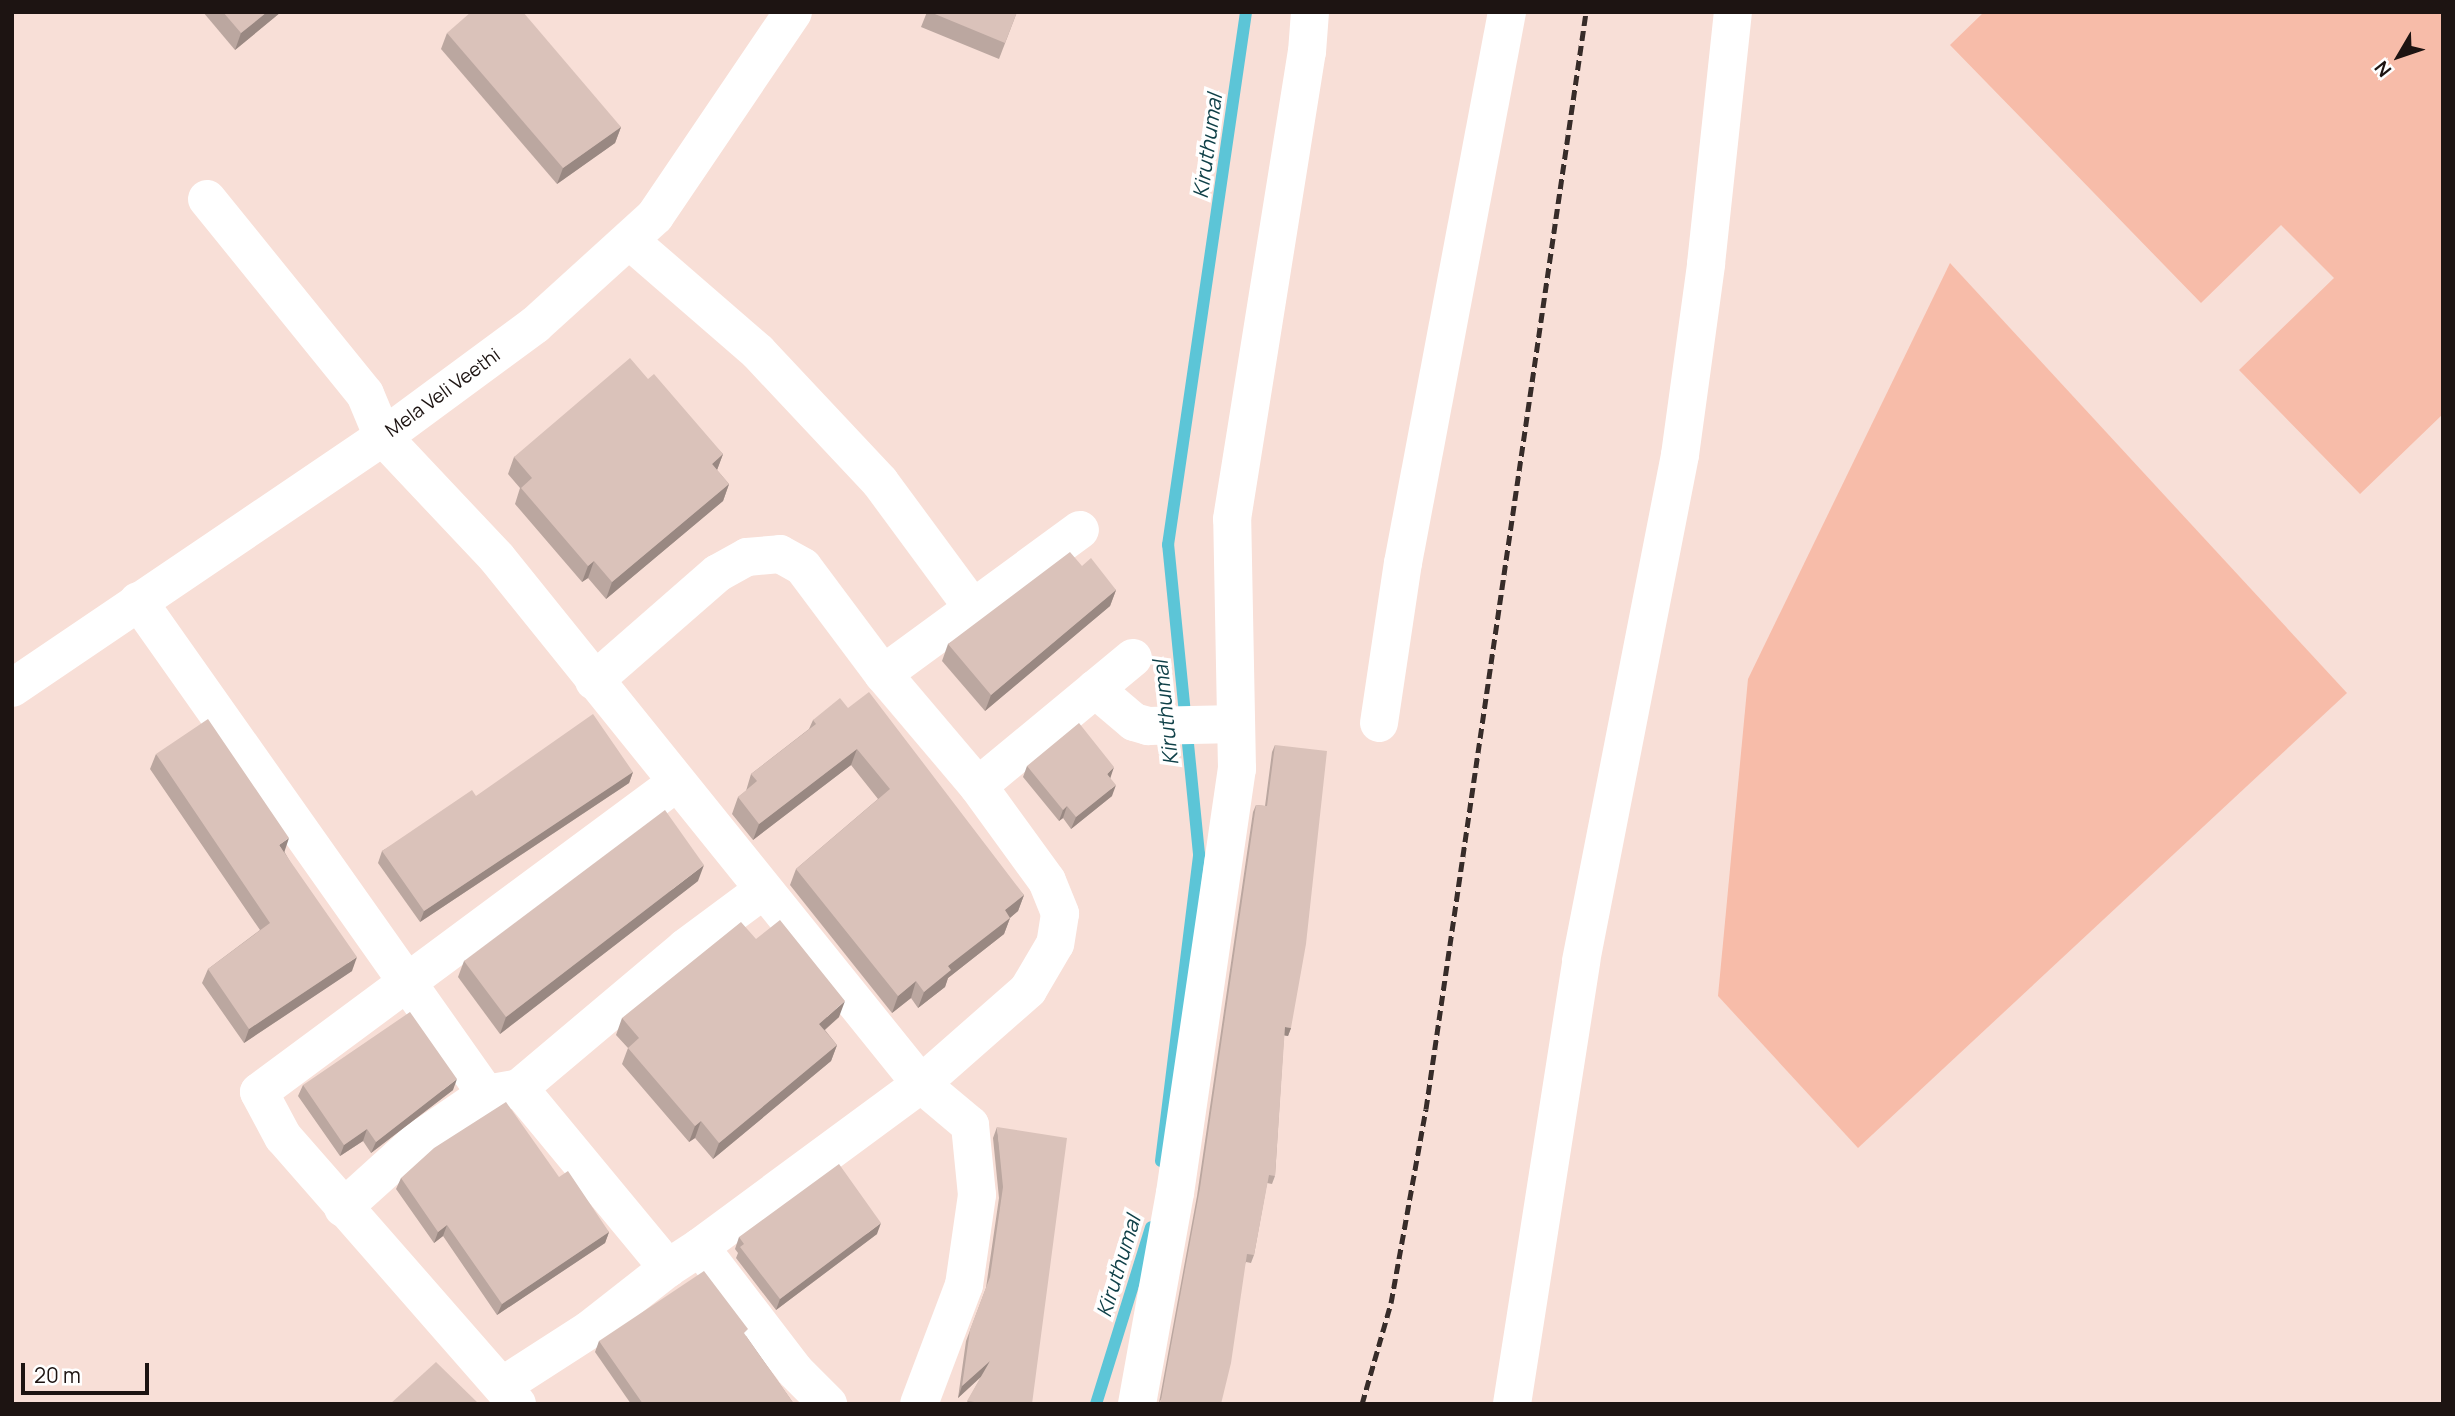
<!DOCTYPE html>
<html>
<head>
<meta charset="utf-8">
<style>
  body { margin:0 }
  #map { position:relative; width:2455px; height:1416px; overflow:hidden; background:#f8dfd7; font-family:Manrope,sans-serif }
  div>[style] { position:absolute }
  [style*='--x'] { left:calc(var(--x)*1px); top:calc(var(--y)*1px); width:calc(var(--w)*1px); rotate:calc(var(--a)*1deg) }
  .green>* { inset:0; background:#f7bca9 }
  .stream>* { height:12px; margin:-6px; padding:0 6px; transform-origin:6px; border-radius:6px; background:#5cc5d7 }
  .minor>* { height:38px; margin:-19px; padding:0 19px; transform-origin:19px; border-radius:19px; background:#fff }
  .major>* { height:38px; margin:-19px; padding:0 19px; transform-origin:19px; border-radius:19px; background:#fff }
  .rail>* { height:5px; margin-top:-2.5px; transform-origin:0; background:repeating-linear-gradient(90deg,#372c29 0 10px,transparent 0 15px) }
  .wall>* { inset:0; background:#bba7a0 }
  .shaded-wall>* { inset:0; background:#998882 }
  .building>* { inset:0; background:#dac2ba }
  span { translate:-50% -50%; white-space:nowrap; text-align:center; line-height:1.15; -webkit-text-stroke:7px #fff; paint-order:stroke }
  .street-label { font-size:19px; color:#1d1412 }
  .water-label { font-size:21px; color:#0f4048; font-style:italic }
  .frame { position:absolute; inset:0; border:14px solid #1d1412; pointer-events:none }
  .north { position:absolute; left:2364px; top:21px; width:70px; height:70px; -webkit-text-stroke:5px #fff; paint-order:stroke; rotate:231deg; font-size:19px; font-weight:700; line-height:28px; text-align:center; color:#1d1412 }
  .north::after { content:''; display:block; margin:auto; width:24px; height:32px; background:#1d1412; clip-path:polygon(50% 0,100% 100%,50% 72%,0 100%) }
  .scale { position:absolute; left:21px; top:1363px; width:128px; height:32px; box-sizing:border-box; border:4px solid #1d1412; border-top:0; padding-left:9px; font-size:21px; line-height:24px; white-space:nowrap; color:#1d1412; -webkit-text-stroke:5px #fff; paint-order:stroke }
</style>
</head>
<body>
<div id="map">
  <div class="green">
    <div style="clip-path:polygon(1984px 12px,2443px 12px,2443px 414px,2360px 494px,2239px 370px,2334px 278px,2281px 225px,2201px 303px,1950px 45px)"></div>
    <div style="clip-path:polygon(1950px 263px,2347px 693px,1858px 1148px,1718px 996px,1748px 679px)"></div>
  </div>
  <div class="stream">
    <div style="--x:1161;--y:1161;--w:309;--a:-82.9"></div>
    <div style="--x:1199;--y:854;--w:311;--a:-95.7"></div>
    <div style="--x:1168;--y:545;--w:539;--a:-81.67"></div>
    <div style="--x:1096;--y:1404;--w:185;--a:-72.7"></div>
  </div>
  <div class="minor">
    <div style="--x:207;--y:199;--w:251;--a:51"></div>
    <div style="--x:365;--y:394;--w:47;--a:67.3"></div>
    <div style="--x:383;--y:437;--w:166;--a:46.7"></div>
    <div style="--x:497;--y:558;--w:676;--a:51.13"></div>
    <div style="--x:921;--y:1084;--w:64;--a:39.9"></div>
    <div style="--x:970;--y:1125;--w:70;--a:84.3"></div>
    <div style="--x:977;--y:1195;--w:91;--a:98.2"></div>
    <div style="--x:964;--y:1285;--w:127;--a:110.7"></div>
    <div style="--x:630;--y:241;--w:169;--a:40.9"></div>
    <div style="--x:758;--y:352;--w:178;--a:46.8"></div>
    <div style="--x:880;--y:482;--w:160;--a:53.6"></div>
    <div style="--x:138;--y:601;--w:603;--a:54.78"></div>
    <div style="--x:486;--y:1094;--w:34;--a:-10"></div>
    <div style="--x:519;--y:1088;--w:234;--a:50.4"></div>
    <div style="--x:668;--y:1268;--w:38;--a:-33"></div>
    <div style="--x:700;--y:1247;--w:156;--a:52.5"></div>
    <div style="--x:795;--y:1371;--w:47;--a:45"></div>
    <div style="--x:883;--y:674;--w:244;--a:-36.2"></div>
    <div style="--x:594;--y:681;--w:164;--a:-41.1"></div>
    <div style="--x:718;--y:573;--w:33;--a:-29"></div>
    <div style="--x:747;--y:557;--w:33;--a:-5"></div>
    <div style="--x:780;--y:554;--w:26;--a:29"></div>
    <div style="--x:803;--y:567;--w:134;--a:53.2"></div>
    <div style="--x:883;--y:674;--w:147;--a:49.7"></div>
    <div style="--x:978;--y:786;--w:117;--a:54"></div>
    <div style="--x:1047;--y:881;--w:35;--a:68"></div>
    <div style="--x:1060;--y:914;--w:30;--a:99"></div>
    <div style="--x:1055;--y:944;--w:53;--a:120.4"></div>
    <div style="--x:1028;--y:990;--w:142;--a:138.7"></div>
    <div style="--x:921;--y:1084;--w:275;--a:143.6"></div>
    <div style="--x:1095;--y:689;--w:51;--a:40.2"></div>
    <div style="--x:1134;--y:722;--w:15;--a:16"></div>
    <div style="--x:1148;--y:726;--w:88;--a:-1.3"></div>
    <div style="--x:1379;--y:723;--w:162;--a:-81.5"></div>
    <div style="--x:1403;--y:563;--w:561;--a:-79.31"></div>
    <div style="--x:978;--y:786;--w:201;--a:-39.6"></div>
    <div style="--x:519;--y:1088;--w:217;--a:-40.1"></div>
    <div style="--x:685;--y:948;--w:96;--a:-36.5"></div>
    <div style="--x:343;--y:1208;--w:98;--a:-42.1"></div>
    <div style="--x:416;--y:1142;--w:85;--a:-34.4"></div>
    <div style="--x:502;--y:1386;--w:103;--a:-32.8"></div>
    <div style="--x:589;--y:1330;--w:100;--a:-38.1"></div>
    <div style="--x:517;--y:1404;--w:355;--a:-131.2"></div>
    <div style="--x:283;--y:1137;--w:51;--a:-118.1"></div>
    <div style="--x:259;--y:1092;--w:519;--a:-36.54"></div>
    <div style="--x:1137;--y:1404;--w:214;--a:-79.8"></div>
    <div style="--x:1175;--y:1193;--w:429;--a:-81.7"></div>
    <div style="--x:1237;--y:769;--w:250;--a:-91.1"></div>
    <div style="--x:1232;--y:519;--w:473;--a:-80.9"></div>
    <div style="--x:1307;--y:52;--w:40;--a:-85.7"></div>
    <div style="--x:1512;--y:1404;--w:448;--a:-81.1"></div>
    <div style="--x:1581;--y:961;--w:516;--a:-78.93"></div>
    <div style="--x:1680;--y:455;--w:193;--a:-82.2"></div>
    <div style="--x:1706;--y:264;--w:253;--a:-83.9"></div>
  </div>
  <div class="major">
    <div style="--x:12;--y:688;--w:448;--a:-34.1"></div>
    <div style="--x:383;--y:437;--w:189;--a:-36.4"></div>
    <div style="--x:535;--y:325;--w:162;--a:-42.2"></div>
    <div style="--x:655;--y:216;--w:246;--a:-55.9"></div>
  </div>
  <div class="rail">
    <div style="--x:1362;--y:1404;--w:105;--a:-74"></div>
    <div style="--x:1391;--y:1303;--w:197;--a:-79.8"></div>
    <div style="--x:1426;--y:1109;--w:1109;--a:-81.7"></div>
  </div>
  <div class="wall">
    <div style="clip-path:polygon(203px 12px,281px 12px,235px 50px)"></div>
    <div style="clip-path:polygon(927px 12px,1017px 12px,999px 59px,921px 27px)"></div>
    <div style="clip-path:polygon(447px 33px,621px 127px,615px 143px,557px 184px,441px 49px)"></div>
    <div style="clip-path:polygon(648px 379px,723px 454px,717px 470px,729px 484px,723px 501px,606px 599px,588px 578px,582px 582px,515px 504px,520px 488px,508px 474px,514px 457px)"></div>
    <div style="clip-path:polygon(1082px 566px,1116px 590px,1110px 606px,985px 711px,942px 661px,948px 644px)"></div>
    <div style="clip-path:polygon(848px 708px,1024px 895px,1018px 911px,1010px 918px,1004px 934px,948px 978px,945px 987px,918px 1008px,911px 998px,892px 1013px,790px 885px,796px 869px,878px 799px,851px 765px,753px 840px,732px 814px,738px 797px,746px 791px,751px 774px,809px 729px,813px 720px)"></div>
    <div style="clip-path:polygon(1275px 745px,1291px 1028px,1288px 1036px,1284px 1035px,1275px 1176px,1272px 1184px,1267px 1183px,1254px 1255px,1251px 1263px,1246px 1262px,1159px 1403px,1197px 1196px,1253px 812px,1256px 805px,1265px 806px,1272px 752px)"></div>
    <div style="clip-path:polygon(156px 754px,284px 851px,352px 971px,244px 1043px,202px 983px,208px 969px,260px 930px,150px 769px)"></div>
    <div style="clip-path:polygon(1027px 766px,1110px 778px,1112px 796px,1071px 829px,1063px 818px,1059px 821px,1023px 777px)"></div>
    <div style="clip-path:polygon(633px 772px,629px 783px,420px 922px,378px 863px,382px 851px,476px 796px)"></div>
    <div style="clip-path:polygon(698px 881px,500px 1034px,458px 977px,464px 961px)"></div>
    <div style="clip-path:polygon(839px 1017px,825px 1030px,837px 1045px,831px 1061px,713px 1159px,695px 1138px,689px 1142px,622px 1064px,628px 1048px,616px 1035px,622px 1018px)"></div>
    <div style="clip-path:polygon(303px 1085px,453px 1090px,371px 1153px,363px 1141px,340px 1156px,298px 1096px)"></div>
    <div style="clip-path:polygon(997px 1127px,1032px 1404px,966px 1404px,981px 1377px,958px 1398px,966px 1341px,986px 1288px,999px 1198px,993px 1138px)"></div>
    <div style="clip-path:polygon(559px 1177px,609px 1232px,605px 1243px,497px 1315px,443px 1236px,434px 1243px,396px 1189px,401px 1178px)"></div>
    <div style="clip-path:polygon(877px 1234px,776px 1310px,736px 1258px,738px 1253px,735px 1249px,739px 1237px)"></div>
    <div style="clip-path:polygon(746px 1336px,794px 1404px,631px 1404px,595px 1352px,599px 1341px)"></div>
  </div>
  <div class="shaded-wall">
    <div style="clip-path:polygon(267px 12px,281px 12px,235px 50px,241px 33px)"></div>
    <div style="clip-path:polygon(621px 127px,615px 143px,557px 184px,563px 168px)"></div>
    <div style="clip-path:polygon(723px 454px,717px 470px,712px 464px)"></div>
    <div style="clip-path:polygon(729px 484px,723px 501px,606px 599px,612px 582px)"></div>
    <div style="clip-path:polygon(594px 561px,588px 578px,582px 582px,588px 566px)"></div>
    <div style="clip-path:polygon(1116px 590px,1110px 606px,985px 711px,991px 695px)"></div>
    <div style="clip-path:polygon(857px 749px,851px 765px,753px 840px,759px 824px)"></div>
    <div style="clip-path:polygon(1114px 767px,1110px 779px,1107px 774px)"></div>
    <div style="clip-path:polygon(633px 772px,629px 783px,420px 922px,424px 911px)"></div>
    <div style="clip-path:polygon(1116px 785px,1112px 796px,1071px 829px,1076px 817px)"></div>
    <div style="clip-path:polygon(1067px 806px,1063px 818px,1059px 821px,1063px 810px)"></div>
    <div style="clip-path:polygon(289px 838px,284px 853px,279px 845px)"></div>
    <div style="clip-path:polygon(704px 865px,698px 881px,500px 1034px,506px 1017px)"></div>
    <div style="clip-path:polygon(1024px 895px,1018px 911px,1005px 922px,1010px 918px,1004px 934px,948px 978px,945px 987px,918px 1008px,924px 992px,948px 966px,1005px 910px)"></div>
    <div style="clip-path:polygon(357px 957px,352px 971px,244px 1043px,249px 1029px)"></div>
    <div style="clip-path:polygon(916px 981px,911px 998px,892px 1013px,898px 996px)"></div>
    <div style="clip-path:polygon(845px 1001px,839px 1017px,813px 1040px,819px 1024px)"></div>
    <div style="clip-path:polygon(1285px 1027px,1291px 1028px,1288px 1036px,1282px 1035px)"></div>
    <div style="clip-path:polygon(837px 1045px,831px 1061px,713px 1159px,719px 1143px)"></div>
    <div style="clip-path:polygon(457px 1079px,453px 1090px,371px 1153px,376px 1142px)"></div>
    <div style="clip-path:polygon(701px 1121px,695px 1138px,689px 1142px,695px 1126px)"></div>
    <div style="clip-path:polygon(367px 1129px,363px 1141px,340px 1156px,344px 1145px)"></div>
    <div style="clip-path:polygon(881px 1223px,877px 1234px,776px 1310px,780px 1299px)"></div>
    <div style="clip-path:polygon(447px 1225px,443px 1236px,434px 1243px,438px 1232px)"></div>
    <div style="clip-path:polygon(609px 1232px,605px 1243px,497px 1315px,502px 1304px)"></div>
    <div style="clip-path:polygon(990px 1361px,986px 1372px,958px 1398px,962px 1386px)"></div>
  </div>
  <div class="building">
    <div style="clip-path:polygon(223px 12px,267px 12px,241px 33px)"></div>
    <div style="clip-path:polygon(471px 12px,523px 12px,621px 127px,563px 168px,447px 33px)"></div>
    <div style="clip-path:polygon(930px 12px,1017px 12px,1005px 43px)"></div>
    <div style="clip-path:polygon(630px 358px,648px 379px,654px 374px,723px 454px,712px 464px,729px 484px,612px 582px,594px 561px,588px 566px,521px 488px,532px 478px,514px 457px)"></div>
    <div style="clip-path:polygon(1070px 552px,1082px 566px,1091px 558px,1116px 590px,991px 695px,948px 644px)"></div>
    <div style="clip-path:polygon(869px 692px,1024px 895px,1005px 910px,1010px 918px,948px 966px,951px 970px,924px 992px,916px 981px,898px 996px,796px 869px,890px 789px,857px 749px,759px 824px,738px 797px,757px 781px,751px 774px,816px 724px,813px 720px,840px 698px,848px 708px)"></div>
    <div style="clip-path:polygon(593px 714px,633px 772px,424px 911px,382px 851px,472px 790px,476px 796px)"></div>
    <div style="clip-path:polygon(208px 719px,289px 838px,279px 845px,357px 957px,249px 1029px,208px 969px,270px 923px,156px 754px)"></div>
    <div style="clip-path:polygon(1079px 723px,1114px 767px,1107px 774px,1116px 785px,1076px 817px,1067px 806px,1063px 810px,1027px 766px)"></div>
    <div style="clip-path:polygon(1275px 745px,1327px 751px,1306px 944px,1291px 1028px,1285px 1027px,1275px 1176px,1269px 1175px,1254px 1255px,1247px 1254px,1231px 1363px,1221px 1404px,1159px 1404px,1161px 1400px,1200px 1188px,1256px 805px,1267px 806px)"></div>
    <div style="clip-path:polygon(665px 810px,704px 865px,506px 1017px,464px 961px)"></div>
    <div style="clip-path:polygon(780px 920px,845px 1001px,819px 1024px,837px 1045px,719px 1143px,701px 1121px,695px 1126px,628px 1048px,639px 1038px,622px 1018px,741px 922px,756px 939px)"></div>
    <div style="clip-path:polygon(410px 1012px,457px 1079px,376px 1142px,367px 1129px,344px 1145px,303px 1085px)"></div>
    <div style="clip-path:polygon(506px 1102px,559px 1177px,568px 1171px,609px 1232px,502px 1304px,447px 1225px,438px 1232px,401px 1178px,434px 1148px)"></div>
    <div style="clip-path:polygon(997px 1127px,1067px 1138px,1032px 1404px,989px 1404px,967px 1401px,990px 1361px,962px 1386px,970px 1330px,990px 1277px,1003px 1187px)"></div>
    <div style="clip-path:polygon(839px 1164px,881px 1223px,780px 1299px,740px 1247px,744px 1244px,739px 1237px)"></div>
    <div style="clip-path:polygon(704px 1271px,748px 1329px,744px 1333px,794px 1404px,643px 1404px,599px 1341px)"></div>
    <div style="clip-path:polygon(436px 1362px,479px 1404px,390px 1404px)"></div>
  </div>
  <div class="street-label">
    <span style="left:443px;top:393px;rotate:-36deg">Mela Veli Veethi</span>
  </div>
  <div class="water-label">
    <span style="left:1207px;top:146px;rotate:-82deg">Kiruthumal</span>
    <span style="left:1165px;top:713px;rotate:-96deg">Kiruthumal</span>
    <span style="left:1118px;top:1266px;rotate:-73deg">Kiruthumal</span>
  </div>
  <div class="frame"></div>
  <div class="north">N</div>
  <div class="scale">20 m</div>
</div>
</body>
</html>
